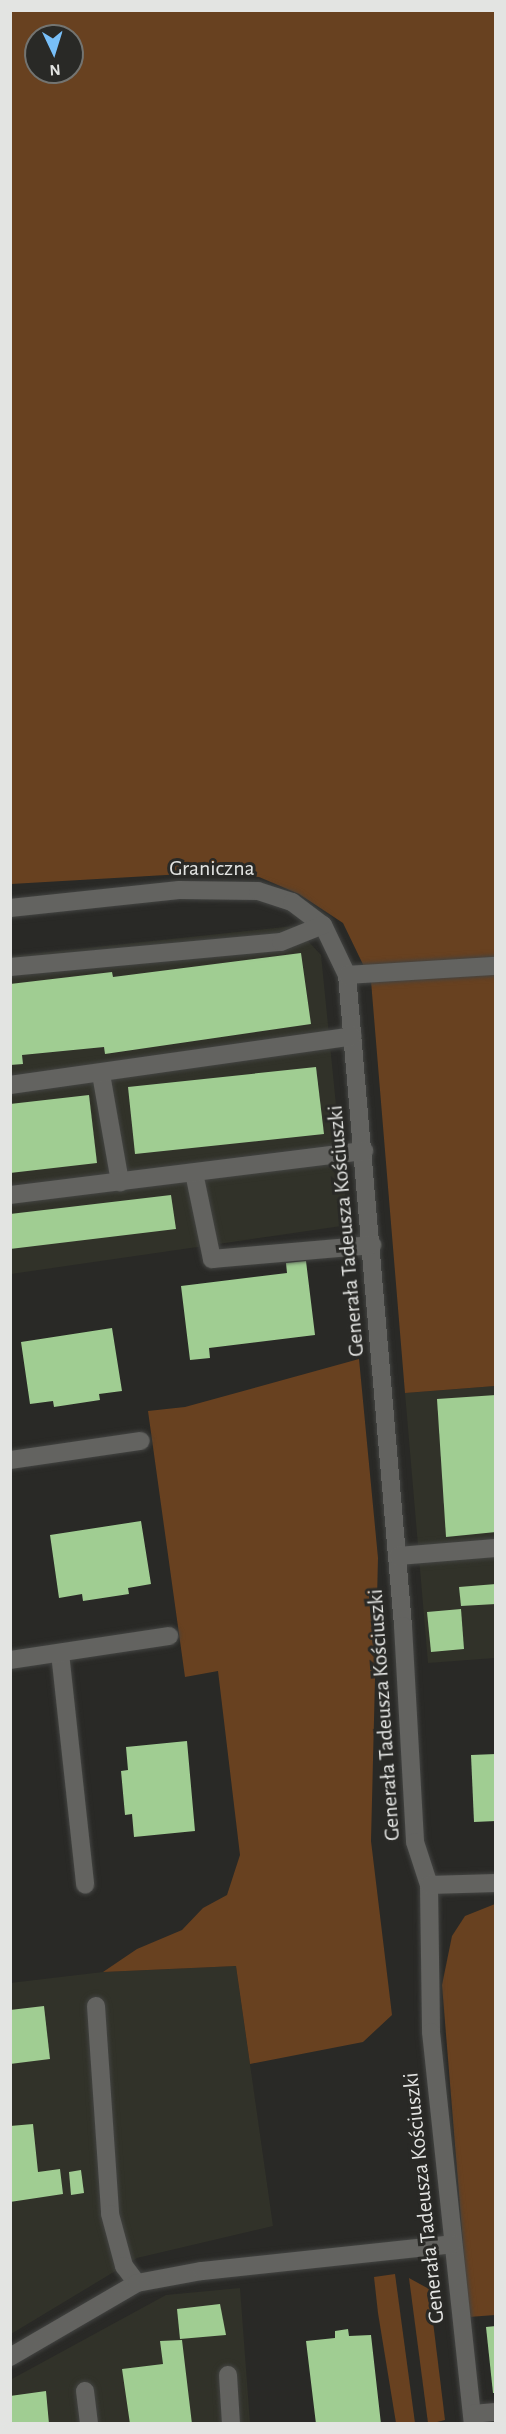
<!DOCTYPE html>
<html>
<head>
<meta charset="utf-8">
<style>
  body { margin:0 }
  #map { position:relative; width:506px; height:2434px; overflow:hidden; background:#292926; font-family:"Alegreya Sans",sans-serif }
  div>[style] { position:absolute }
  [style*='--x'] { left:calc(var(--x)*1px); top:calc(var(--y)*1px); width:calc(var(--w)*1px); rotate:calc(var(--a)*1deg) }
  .built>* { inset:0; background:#313229 }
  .green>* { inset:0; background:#684120 }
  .building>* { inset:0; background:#a0cd92 }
  .roads { filter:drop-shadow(0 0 2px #434442) drop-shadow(0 0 2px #434442) }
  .minor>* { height:18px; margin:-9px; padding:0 9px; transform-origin:9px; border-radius:9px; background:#636360 }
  span { translate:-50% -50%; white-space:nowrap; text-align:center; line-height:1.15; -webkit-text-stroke:6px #292926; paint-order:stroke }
  .street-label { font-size:22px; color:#e3e4e2 }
  .frame { position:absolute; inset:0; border:12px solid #e3e4e2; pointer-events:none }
  .north { position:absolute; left:24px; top:24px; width:60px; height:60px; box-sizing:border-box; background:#292926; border:2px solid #737471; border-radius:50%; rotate:176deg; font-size:16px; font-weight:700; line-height:24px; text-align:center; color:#e3e4e2 }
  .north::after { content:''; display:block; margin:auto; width:21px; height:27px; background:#78bff8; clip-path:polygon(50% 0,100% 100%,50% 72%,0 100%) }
</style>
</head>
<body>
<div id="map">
  <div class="built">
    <div style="clip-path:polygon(294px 926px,321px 955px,348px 1225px,11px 1274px,11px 956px)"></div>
    <div style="clip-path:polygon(495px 1386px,495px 1658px,428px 1663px,405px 1393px)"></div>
    <div style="clip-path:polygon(236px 1966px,273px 2226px,137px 2258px,11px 2334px,10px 1983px,103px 1972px)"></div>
    <div style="clip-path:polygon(240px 2288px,250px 2423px,11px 2423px,10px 2380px,166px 2295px)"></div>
  </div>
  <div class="green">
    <div style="clip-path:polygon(evenodd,11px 11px,495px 11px,495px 1386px,405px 1393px,371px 981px,343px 923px,299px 894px,259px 877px,218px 872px,11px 884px,11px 11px,36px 36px,72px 36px,72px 72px,36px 72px,36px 36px)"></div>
    <div style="clip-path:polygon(359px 1359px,378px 1558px,371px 1841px,392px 2015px,363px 2042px,250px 2064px,236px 1966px,103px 1972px,137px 1949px,182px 1930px,203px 1908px,227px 1895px,240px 1855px,218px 1671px,185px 1677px,148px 1411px,185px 1407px)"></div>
    <div style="clip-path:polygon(495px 1904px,495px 2315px,469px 2317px,442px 1985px,452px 1936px,465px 1916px)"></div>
    <div style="clip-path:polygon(395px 2274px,415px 2423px,396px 2423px,378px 2313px,374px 2277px)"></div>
    <div style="clip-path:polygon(409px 2278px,429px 2289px,445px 2420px,433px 2423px,428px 2423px)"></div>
  </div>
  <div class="building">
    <div style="clip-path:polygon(301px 953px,311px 1024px,105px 1054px,104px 1047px,22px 1055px,23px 1064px,10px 1065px,10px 984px,112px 972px,113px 977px)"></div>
    <div style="clip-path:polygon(316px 1067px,324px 1134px,135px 1154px,128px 1087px)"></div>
    <div style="clip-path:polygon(89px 1095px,97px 1163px,10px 1173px,10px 1104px)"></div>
    <div style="clip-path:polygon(171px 1195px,176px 1229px,10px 1249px,10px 1214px)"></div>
    <div style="clip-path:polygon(306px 1261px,315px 1335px,209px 1348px,210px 1358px,190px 1360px,181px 1286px,287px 1273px,286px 1263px)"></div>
    <div style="clip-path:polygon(112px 1328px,122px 1391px,99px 1394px,100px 1400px,54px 1407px,53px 1401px,30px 1404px,21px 1342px)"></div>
    <div style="clip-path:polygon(496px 1395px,496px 1532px,446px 1537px,437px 1399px)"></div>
    <div style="clip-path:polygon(141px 1521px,151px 1584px,128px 1588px,129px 1594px,83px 1601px,82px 1594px,59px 1598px,50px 1535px)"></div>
    <div style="clip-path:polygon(496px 1584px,496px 1604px,461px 1606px,459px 1587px)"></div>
    <div style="clip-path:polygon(461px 1609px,464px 1649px,431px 1652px,427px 1612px)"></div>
    <div style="clip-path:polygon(187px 1741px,195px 1831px,134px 1837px,132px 1814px,125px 1815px,121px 1771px,128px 1770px,126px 1747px)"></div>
    <div style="clip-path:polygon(496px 1754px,496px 1821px,474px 1822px,471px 1755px)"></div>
    <div style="clip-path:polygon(44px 2006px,50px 2059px,10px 2064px,10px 2010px)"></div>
    <div style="clip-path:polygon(33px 2124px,38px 2172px,60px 2169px,63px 2194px,10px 2202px,10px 2126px)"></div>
    <div style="clip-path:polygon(81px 2170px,84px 2193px,71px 2195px,69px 2172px)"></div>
    <div style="clip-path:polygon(220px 2304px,226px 2335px,180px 2339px,177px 2309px)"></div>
    <div style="clip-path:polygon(496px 2326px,496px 2393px,493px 2393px,486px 2327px)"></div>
    <div style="clip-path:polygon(348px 2329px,349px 2336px,371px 2335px,381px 2424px,316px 2424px,306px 2341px,335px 2338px,335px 2331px)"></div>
    <div style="clip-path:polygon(182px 2340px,192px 2424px,130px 2424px,122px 2369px,163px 2364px,160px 2341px)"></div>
    <div style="clip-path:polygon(46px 2391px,49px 2424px,10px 2424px,10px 2396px)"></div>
  </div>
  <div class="roads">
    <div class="minor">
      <div style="--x:10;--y:908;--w:170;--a:-6.1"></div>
      <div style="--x:179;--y:890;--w:79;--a:0.7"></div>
      <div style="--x:258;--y:891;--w:36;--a:18"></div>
      <div style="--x:292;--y:902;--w:39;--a:37"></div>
      <div style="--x:323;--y:925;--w:55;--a:64.4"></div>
      <div style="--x:347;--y:975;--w:653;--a:85.08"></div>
      <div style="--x:403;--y:1626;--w:216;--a:86.8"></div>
      <div style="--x:415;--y:1842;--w:45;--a:72"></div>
      <div style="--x:429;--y:1885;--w:147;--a:89.2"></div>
      <div style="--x:431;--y:2032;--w:394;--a:83.9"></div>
      <div style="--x:10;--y:967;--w:272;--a:-5.3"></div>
      <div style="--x:281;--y:942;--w:45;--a:-22"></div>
      <div style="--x:347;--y:975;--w:149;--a:-3.5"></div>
      <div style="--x:101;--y:1074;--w:110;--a:80"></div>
      <div style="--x:10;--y:1085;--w:346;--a:-8.1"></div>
      <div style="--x:194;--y:1173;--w:88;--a:78.2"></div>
      <div style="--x:212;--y:1259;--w:161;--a:-5"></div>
      <div style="--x:10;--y:1195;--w:357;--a:-7.1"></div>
      <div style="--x:10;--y:1460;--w:132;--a:-8.3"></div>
      <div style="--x:398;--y:1556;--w:98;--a:-4.7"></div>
      <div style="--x:60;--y:1653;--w:233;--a:83.8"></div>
      <div style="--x:10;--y:1660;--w:161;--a:-8.6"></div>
      <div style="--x:429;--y:1885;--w:67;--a:-1.7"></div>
      <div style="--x:96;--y:2006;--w:208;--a:86.1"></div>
      <div style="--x:110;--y:2214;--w:54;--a:74.9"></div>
      <div style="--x:124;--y:2266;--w:21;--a:53"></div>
      <div style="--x:10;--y:2357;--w:147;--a:-30.2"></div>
      <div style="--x:137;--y:2283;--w:66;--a:-10.5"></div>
      <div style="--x:202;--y:2271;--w:252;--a:-6.1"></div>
      <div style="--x:228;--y:2375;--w:49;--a:86.5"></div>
      <div style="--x:85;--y:2391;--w:33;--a:83"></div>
      <div style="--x:472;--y:2414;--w:24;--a:-5"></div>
    </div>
  </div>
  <div class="street-label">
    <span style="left:212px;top:869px">Graniczna</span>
    <span style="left:346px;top:1231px;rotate:-95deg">Generała Tadeusza Kościuszki</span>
    <span style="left:384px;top:1715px;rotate:-94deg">Generała Tadeusza Kościuszki</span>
    <span style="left:424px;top:2198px;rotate:-96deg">Generała Tadeusza Kościuszki</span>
  </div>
  <div class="frame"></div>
  <div class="north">N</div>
</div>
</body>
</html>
